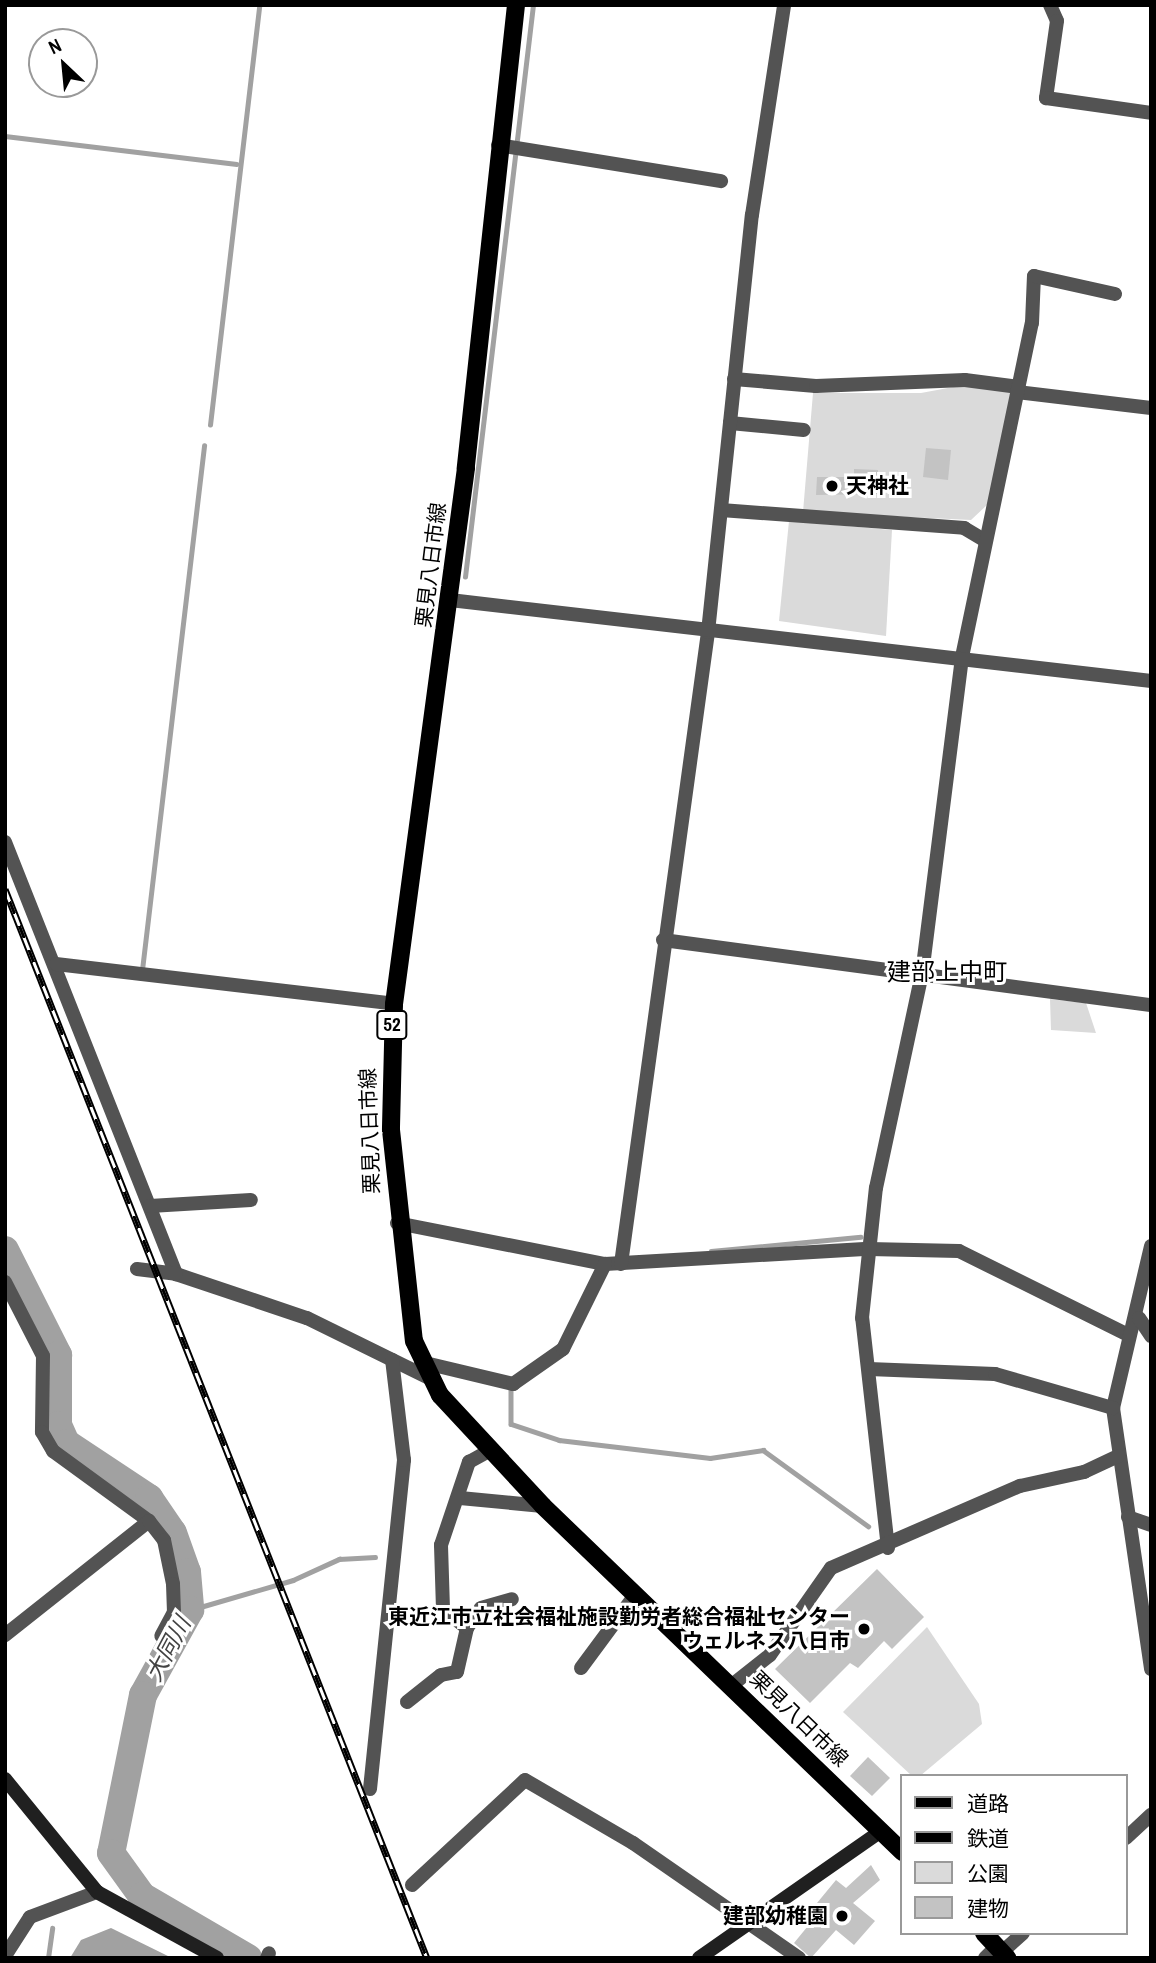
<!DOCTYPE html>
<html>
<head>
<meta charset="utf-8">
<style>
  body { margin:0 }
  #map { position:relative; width:1156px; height:1963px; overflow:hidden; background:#fff; font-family:"Archivo Narrow","Noto Sans JP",sans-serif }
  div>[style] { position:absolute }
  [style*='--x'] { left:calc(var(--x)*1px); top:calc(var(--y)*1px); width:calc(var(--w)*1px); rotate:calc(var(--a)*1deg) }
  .green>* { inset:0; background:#dadada }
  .water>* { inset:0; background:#a1a1a1 }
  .stream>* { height:4.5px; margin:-2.25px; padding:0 2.25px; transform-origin:2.25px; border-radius:2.25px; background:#a1a1a1 }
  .river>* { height:28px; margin:-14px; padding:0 14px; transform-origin:14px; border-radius:14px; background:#a1a1a1 }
  .building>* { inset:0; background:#c3c3c3 }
  .minor>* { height:14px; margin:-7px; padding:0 7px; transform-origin:7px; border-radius:7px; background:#535353 }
  .tertiary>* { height:14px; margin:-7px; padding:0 7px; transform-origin:7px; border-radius:7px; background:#535353 }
  .secondary>* { height:14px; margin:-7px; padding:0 7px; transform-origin:7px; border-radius:7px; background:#202020 }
  .primary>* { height:18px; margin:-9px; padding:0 9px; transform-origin:9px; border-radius:9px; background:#000 }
  .rail>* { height:7px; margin-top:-3.5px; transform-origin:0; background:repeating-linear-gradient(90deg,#fff 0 13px,#000 0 26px); box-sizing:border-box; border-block:2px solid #000 }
  .dots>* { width:19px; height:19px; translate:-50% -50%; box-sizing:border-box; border:4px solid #fff; border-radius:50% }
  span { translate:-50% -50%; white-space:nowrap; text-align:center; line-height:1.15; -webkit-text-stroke:6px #fff; paint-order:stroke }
  .shield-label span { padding:2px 5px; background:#fff; border:2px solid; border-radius:5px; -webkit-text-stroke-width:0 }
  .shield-label { font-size:19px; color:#000; font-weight:700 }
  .poi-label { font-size:21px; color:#000; font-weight:700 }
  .left { translate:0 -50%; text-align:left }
  .right { translate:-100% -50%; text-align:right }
  .street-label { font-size:21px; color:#000 }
  .water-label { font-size:23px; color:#424242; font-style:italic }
  .quarter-label { font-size:24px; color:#000 }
  .frame { position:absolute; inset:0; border:7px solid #000; pointer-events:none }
  .legend { position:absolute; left:900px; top:1774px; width:228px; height:161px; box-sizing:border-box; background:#fff; border:2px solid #999; margin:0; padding:9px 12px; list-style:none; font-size:21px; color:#000 }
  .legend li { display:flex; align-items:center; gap:14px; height:35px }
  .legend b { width:35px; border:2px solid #999 }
  .north { position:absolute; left:28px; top:28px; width:70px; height:70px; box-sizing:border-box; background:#fff; border:2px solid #999; border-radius:50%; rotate:334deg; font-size:19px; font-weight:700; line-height:28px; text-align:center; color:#000 }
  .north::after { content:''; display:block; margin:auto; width:24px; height:32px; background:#000; clip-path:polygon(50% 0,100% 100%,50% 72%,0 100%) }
</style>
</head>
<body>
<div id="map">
  <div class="green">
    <div style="clip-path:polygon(964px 385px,1011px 392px,988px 504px,971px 520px,803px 512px,813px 393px,921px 393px)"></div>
    <div style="clip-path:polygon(789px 521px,892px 530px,886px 636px,779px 621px)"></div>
    <div style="clip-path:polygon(1050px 999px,1086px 1003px,1096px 1033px,1051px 1030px)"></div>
    <div style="clip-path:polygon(927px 1627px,979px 1704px,982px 1724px,920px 1776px,912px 1776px,843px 1712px)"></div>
  </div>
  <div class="water">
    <div style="clip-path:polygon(111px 1928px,172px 1958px,70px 1958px,81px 1940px)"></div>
  </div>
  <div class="stream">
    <div style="--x:5;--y:136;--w:233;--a:6.9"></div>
    <div style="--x:210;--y:425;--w:423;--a:-83.3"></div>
    <div style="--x:465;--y:577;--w:576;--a:-83.22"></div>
    <div style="--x:142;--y:970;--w:528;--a:-83.25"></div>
    <div style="--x:711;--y:1251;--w:150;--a:-5.4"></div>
    <div style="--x:511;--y:1389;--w:35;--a:90"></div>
    <div style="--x:511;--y:1424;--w:51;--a:18.4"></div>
    <div style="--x:559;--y:1440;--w:152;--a:6.8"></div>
    <div style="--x:710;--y:1458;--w:54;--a:-8.6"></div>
    <div style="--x:763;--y:1450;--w:130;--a:35.9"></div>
    <div style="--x:190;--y:1610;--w:107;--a:-16.2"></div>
    <div style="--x:293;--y:1580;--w:51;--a:-24.5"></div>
    <div style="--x:339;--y:1559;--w:36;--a:-3"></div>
    <div style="--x:48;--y:1958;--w:30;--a:-82"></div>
  </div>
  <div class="river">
    <div style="--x:5;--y:1250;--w:118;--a:63.2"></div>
    <div style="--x:58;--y:1355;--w:70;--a:90"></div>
    <div style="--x:58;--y:1425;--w:20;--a:66"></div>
    <div style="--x:66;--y:1443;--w:100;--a:33.5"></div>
    <div style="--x:149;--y:1498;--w:42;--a:55.6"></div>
    <div style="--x:173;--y:1533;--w:41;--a:70.3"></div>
    <div style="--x:187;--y:1572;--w:38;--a:85"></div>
    <div style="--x:190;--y:1610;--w:97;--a:118.9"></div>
    <div style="--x:143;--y:1695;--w:161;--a:101.4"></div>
    <div style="--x:111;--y:1853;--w:53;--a:54.2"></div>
    <div style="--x:142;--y:1896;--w:123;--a:30.3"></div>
  </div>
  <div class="building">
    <div style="clip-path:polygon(926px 448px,951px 450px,948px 480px,923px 477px)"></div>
    <div style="clip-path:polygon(854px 469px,878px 470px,877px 494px,816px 495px,817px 477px,854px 477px)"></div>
    <div style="clip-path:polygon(877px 1569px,924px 1617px,892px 1649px,884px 1641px,858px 1668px,850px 1663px,810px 1703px,775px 1669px)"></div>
    <div style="clip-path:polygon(868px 1757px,890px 1778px,872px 1796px,850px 1776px)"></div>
    <div style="clip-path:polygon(871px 1865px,880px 1880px,853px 1903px,875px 1921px,854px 1945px,836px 1930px,811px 1958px,794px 1943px,821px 1910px,817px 1903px,836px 1880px,846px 1888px)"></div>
  </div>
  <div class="minor">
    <div style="--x:1050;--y:5;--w:17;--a:66"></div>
    <div style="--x:1057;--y:21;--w:78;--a:98.1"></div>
    <div style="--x:1046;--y:98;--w:106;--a:8.1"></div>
    <div style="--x:498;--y:145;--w:226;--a:9.2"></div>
    <div style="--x:734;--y:379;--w:82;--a:4.9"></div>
    <div style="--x:816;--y:386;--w:149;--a:-2.3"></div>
    <div style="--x:965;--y:380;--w:54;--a:7.4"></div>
    <div style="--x:1017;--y:392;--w:135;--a:6.8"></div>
    <div style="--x:730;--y:423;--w:74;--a:5.4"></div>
    <div style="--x:721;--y:510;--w:244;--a:4.2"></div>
    <div style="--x:964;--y:528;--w:23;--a:31"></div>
    <div style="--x:5;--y:842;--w:465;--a:68.4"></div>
    <div style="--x:176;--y:1274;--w:138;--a:18.6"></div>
    <div style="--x:307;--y:1318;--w:136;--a:26.2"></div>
    <div style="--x:663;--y:940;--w:492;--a:7.6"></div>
    <div style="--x:56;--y:964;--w:340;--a:6.7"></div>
    <div style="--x:150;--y:1206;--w:101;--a:-3.4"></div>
    <div style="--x:397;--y:1223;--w:212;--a:11.2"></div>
    <div style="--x:605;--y:1264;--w:264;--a:-3.3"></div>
    <div style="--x:869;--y:1249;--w:90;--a:1.3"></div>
    <div style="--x:959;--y:1251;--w:189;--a:26.4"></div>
    <div style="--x:1151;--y:1246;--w:166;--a:103.2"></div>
    <div style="--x:1113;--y:1408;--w:264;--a:81.7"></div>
    <div style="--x:621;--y:1264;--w:638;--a:-82.16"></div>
    <div style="--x:708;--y:632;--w:419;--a:-84"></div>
    <div style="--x:752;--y:215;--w:212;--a:-81.3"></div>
    <div style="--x:137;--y:1269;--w:39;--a:7"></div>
    <div style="--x:5;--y:1282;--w:83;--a:62.8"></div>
    <div style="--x:43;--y:1356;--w:76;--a:90.8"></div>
    <div style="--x:42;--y:1432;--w:22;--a:60"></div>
    <div style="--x:53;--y:1451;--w:119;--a:36.1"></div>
    <div style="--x:149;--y:1521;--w:184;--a:141.6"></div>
    <div style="--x:1139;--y:1318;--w:22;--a:56"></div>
    <div style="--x:421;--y:1362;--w:95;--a:13.4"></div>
    <div style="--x:513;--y:1384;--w:61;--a:-35"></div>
    <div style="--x:563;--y:1349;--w:95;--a:-63.7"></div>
    <div style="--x:869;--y:1369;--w:126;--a:2.3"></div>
    <div style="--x:995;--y:1374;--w:123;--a:16.1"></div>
    <div style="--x:460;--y:1498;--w:83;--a:5.5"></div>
    <div style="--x:1128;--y:1517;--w:24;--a:19"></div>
    <div style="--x:149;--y:1521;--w:24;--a:52"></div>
    <div style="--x:164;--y:1540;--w:45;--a:78.4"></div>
    <div style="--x:173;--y:1584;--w:28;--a:88"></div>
    <div style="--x:174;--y:1612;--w:27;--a:118"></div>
    <div style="--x:888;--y:1548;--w:231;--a:-96.4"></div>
    <div style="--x:862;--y:1318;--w:131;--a:-83.9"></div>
    <div style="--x:876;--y:1188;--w:219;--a:-77.9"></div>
    <div style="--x:922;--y:974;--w:320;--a:-82.8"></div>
    <div style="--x:962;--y:657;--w:341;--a:-78.2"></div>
    <div style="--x:1032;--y:323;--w:47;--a:-87.6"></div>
    <div style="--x:1034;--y:276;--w:83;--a:12.5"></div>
    <div style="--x:467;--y:1628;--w:24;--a:-55"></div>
    <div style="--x:481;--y:1608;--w:32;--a:-16"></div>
    <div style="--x:581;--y:1668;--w:91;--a:-53.5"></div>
    <div style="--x:732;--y:1685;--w:48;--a:-38.3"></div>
    <div style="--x:770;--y:1655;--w:106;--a:-55"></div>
    <div style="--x:831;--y:1568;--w:206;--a:-23.5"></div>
    <div style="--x:1020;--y:1486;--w:66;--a:-12.3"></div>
    <div style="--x:1084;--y:1472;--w:38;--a:-25"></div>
    <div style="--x:407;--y:1702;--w:43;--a:-38.5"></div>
    <div style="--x:441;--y:1675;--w:16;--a:-11"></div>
    <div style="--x:457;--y:1672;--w:45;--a:-77.2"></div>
    <div style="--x:467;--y:1628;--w:31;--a:-142"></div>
    <div style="--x:443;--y:1609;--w:64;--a:-91.8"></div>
    <div style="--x:441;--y:1545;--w:88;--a:-71.4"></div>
    <div style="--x:469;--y:1462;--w:25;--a:-29"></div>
    <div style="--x:370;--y:1789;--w:331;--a:-84.1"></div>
    <div style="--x:404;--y:1460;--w:101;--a:-96.8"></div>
    <div style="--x:1126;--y:1838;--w:34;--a:-43"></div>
    <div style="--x:412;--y:1885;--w:154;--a:-42.9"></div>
    <div style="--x:525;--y:1780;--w:125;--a:30.3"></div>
    <div style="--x:633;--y:1843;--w:202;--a:34.7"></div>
    <div style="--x:1002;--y:1952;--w:28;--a:-42"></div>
    <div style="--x:5;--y:1956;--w:46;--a:-57.3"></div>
    <div style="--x:30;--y:1917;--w:72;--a:-20.5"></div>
    <div style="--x:267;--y:1958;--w:5;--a:-68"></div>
    <div style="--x:985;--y:1958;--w:17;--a:-45"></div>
  </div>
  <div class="tertiary">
    <div style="--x:450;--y:600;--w:706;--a:6.59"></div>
  </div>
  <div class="secondary">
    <div style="--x:5;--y:1779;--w:146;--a:50.8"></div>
    <div style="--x:97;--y:1892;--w:137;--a:28.8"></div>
    <div style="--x:699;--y:1958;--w:222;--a:-34.9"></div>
  </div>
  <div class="primary">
    <div style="--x:516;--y:5;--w:466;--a:96.2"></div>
    <div style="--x:466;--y:468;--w:541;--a:97.65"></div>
    <div style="--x:394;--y:1004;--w:126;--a:91.4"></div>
    <div style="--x:391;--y:1130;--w:212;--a:83.8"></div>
    <div style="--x:414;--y:1341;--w:60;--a:64.3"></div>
    <div style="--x:440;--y:1395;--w:151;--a:47.1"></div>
    <div style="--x:543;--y:1506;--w:499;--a:43.9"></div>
    <div style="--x:984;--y:1933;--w:34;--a:47"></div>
  </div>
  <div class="rail">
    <div style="--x:5;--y:889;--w:1149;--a:68.46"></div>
  </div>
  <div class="dots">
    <div style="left:832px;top:486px;background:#000"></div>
    <div style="left:864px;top:1629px;background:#000"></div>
    <div style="left:842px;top:1916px;background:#000"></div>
  </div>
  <div class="shield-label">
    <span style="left:392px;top:1025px">52</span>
  </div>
  <div class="poi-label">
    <span class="left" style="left:846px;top:486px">天神社</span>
    <span class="right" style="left:850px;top:1629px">東近江市立社会福祉施設勤労者総合福祉センター<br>ウェルネス八日市</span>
    <span class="right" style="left:828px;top:1916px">建部幼稚園</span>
  </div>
  <div class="street-label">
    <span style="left:431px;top:565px;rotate:-83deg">栗見八日市線</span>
    <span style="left:370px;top:1131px;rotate:-92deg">栗見八日市線</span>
    <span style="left:799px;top:1719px;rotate:44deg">栗見八日市線</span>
  </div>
  <div class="water-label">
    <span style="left:168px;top:1649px;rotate:-62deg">大同川</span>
  </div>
  <div class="quarter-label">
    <span style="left:947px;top:972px">建部上中町</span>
  </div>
  <div class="frame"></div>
  <ul class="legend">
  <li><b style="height:9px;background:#000"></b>道路</li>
  <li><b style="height:9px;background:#000"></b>鉄道</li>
  <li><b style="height:19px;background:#dadada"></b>公園</li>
  <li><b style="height:19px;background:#c3c3c3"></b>建物</li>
  </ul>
  <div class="north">N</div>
</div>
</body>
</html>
